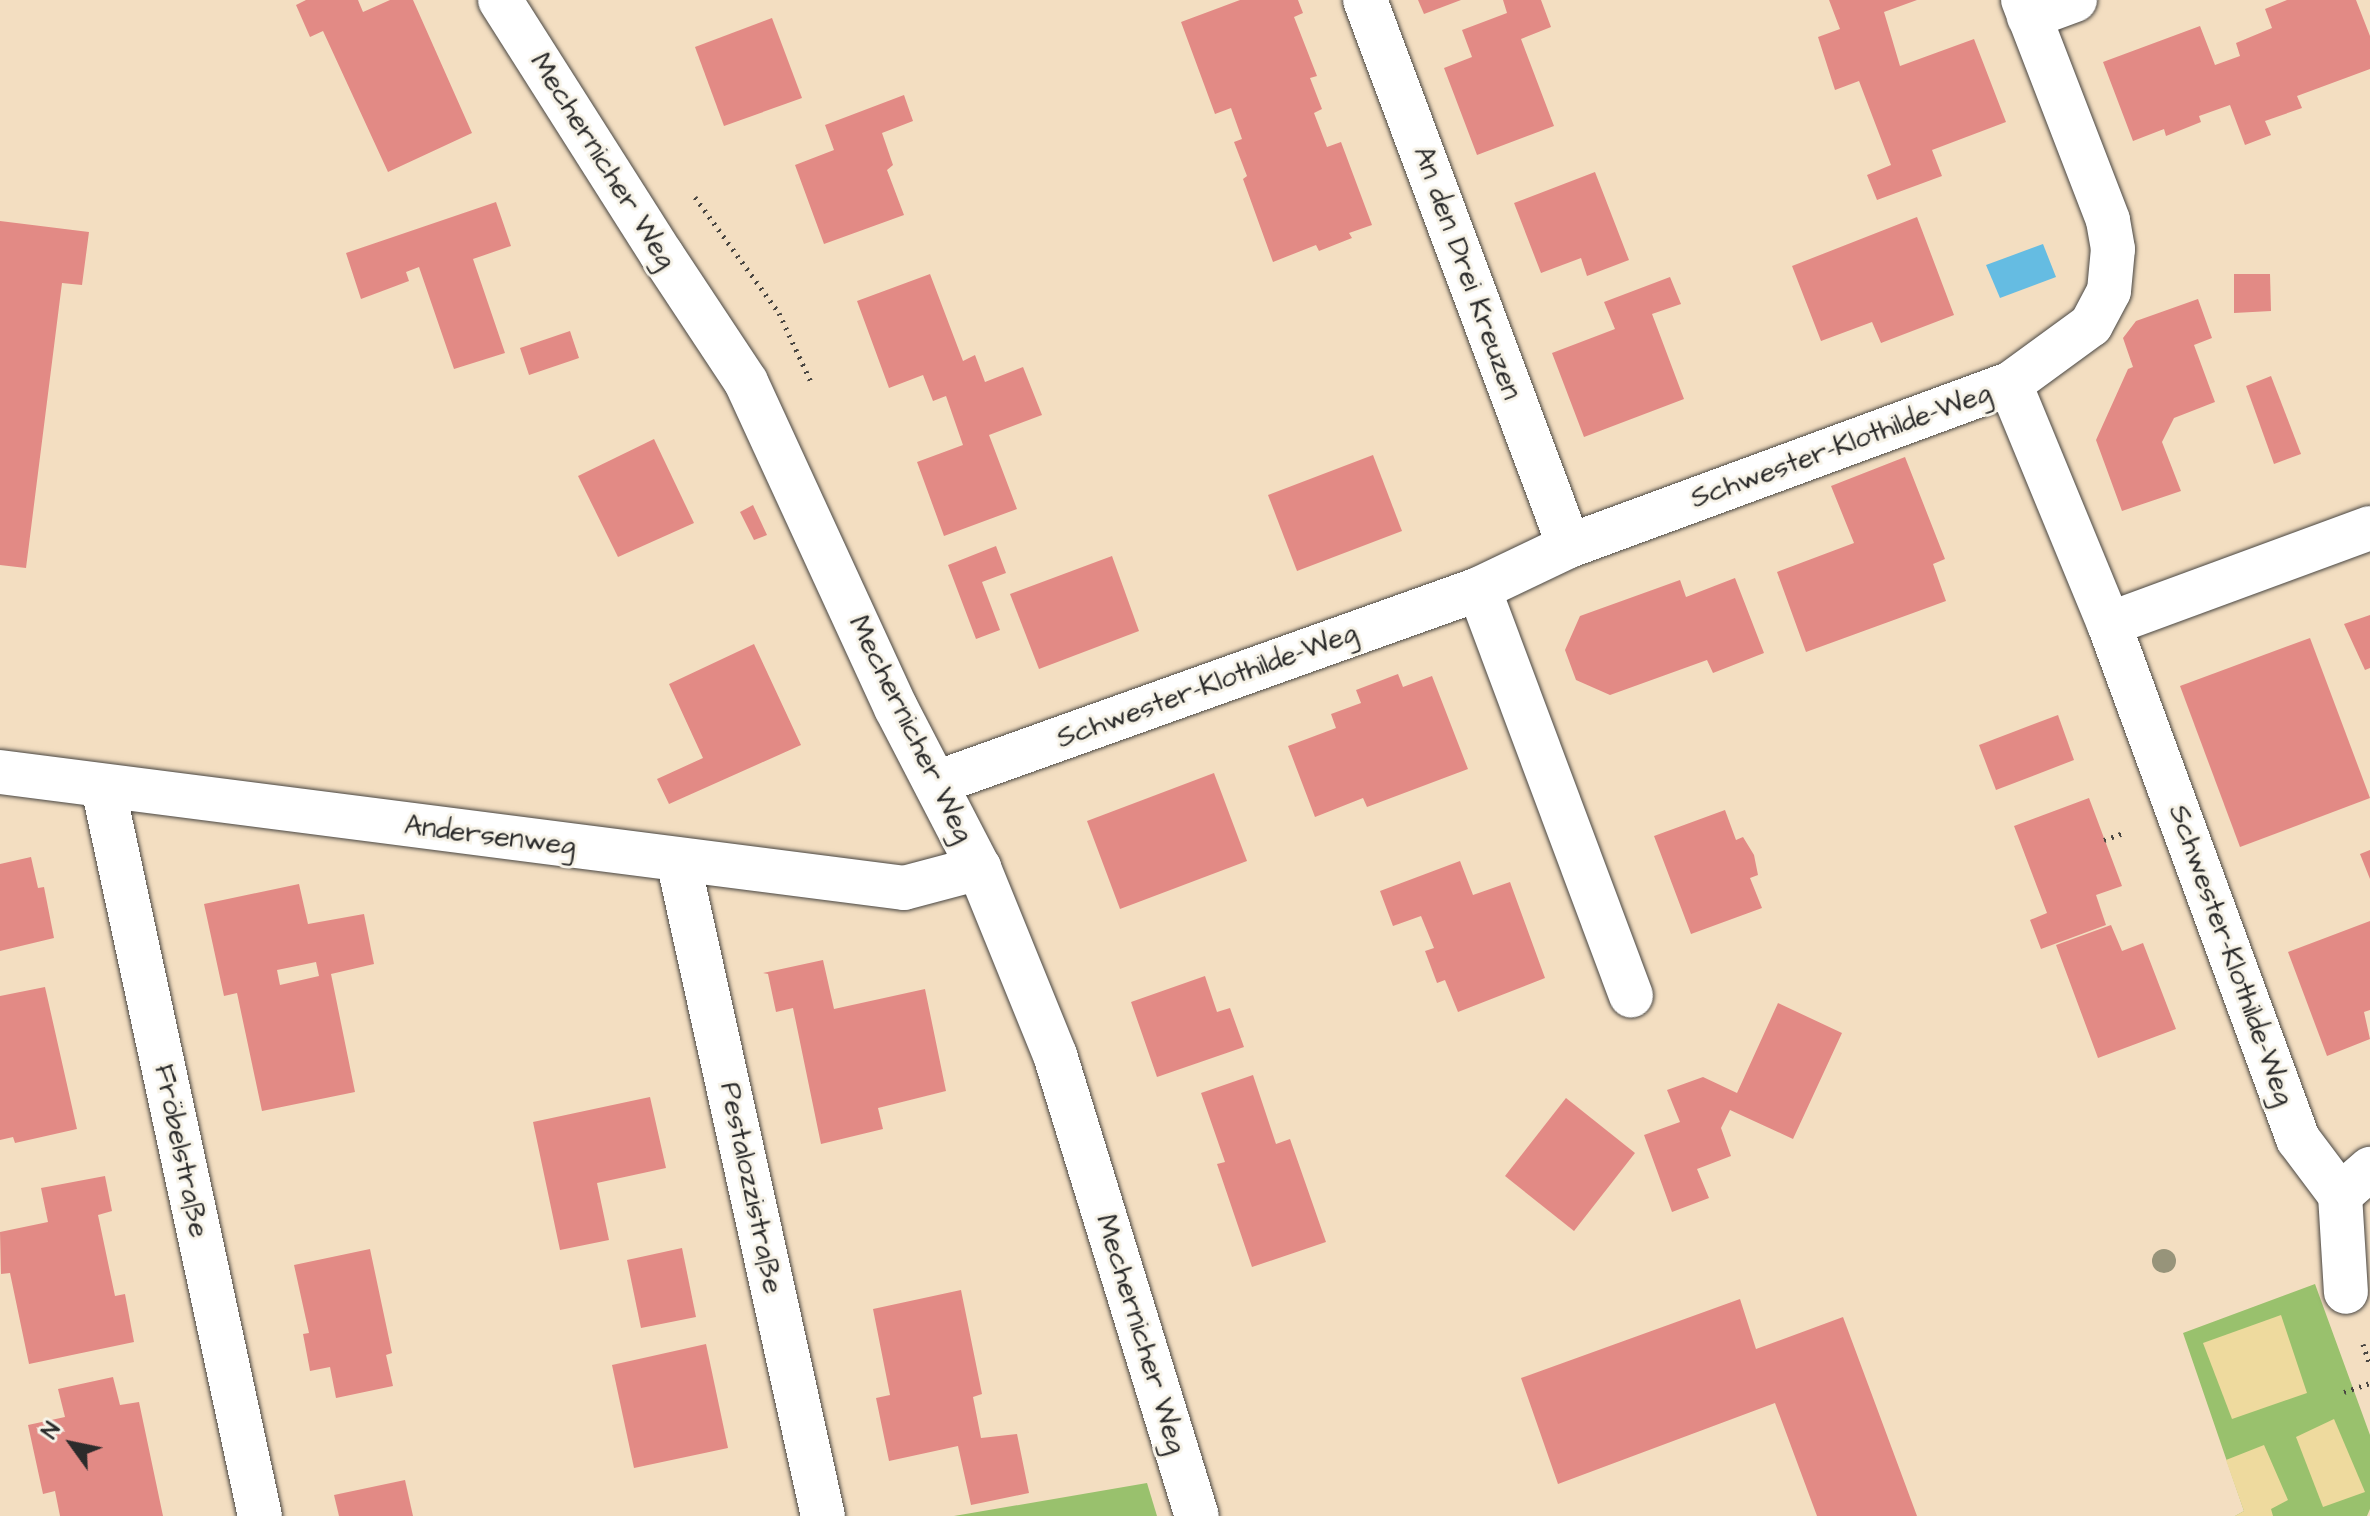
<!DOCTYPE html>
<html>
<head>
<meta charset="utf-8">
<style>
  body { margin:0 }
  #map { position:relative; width:2370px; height:1516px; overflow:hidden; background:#f3dec1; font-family:"Architects Daughter",sans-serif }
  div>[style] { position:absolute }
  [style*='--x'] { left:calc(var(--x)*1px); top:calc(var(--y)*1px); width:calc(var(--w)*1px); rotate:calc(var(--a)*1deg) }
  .green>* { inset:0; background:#99c16d }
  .sand>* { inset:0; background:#eeda9e }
  .water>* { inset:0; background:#65bce2 }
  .building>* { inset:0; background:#e28a85 }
  .path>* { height:5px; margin-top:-2.5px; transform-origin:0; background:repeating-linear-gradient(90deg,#494642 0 2px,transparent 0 8px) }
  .roads { filter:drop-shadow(0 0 2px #494642) drop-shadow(0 0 2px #494642) }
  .minor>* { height:44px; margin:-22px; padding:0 22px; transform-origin:22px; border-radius:22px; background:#fff }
  .tertiary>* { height:44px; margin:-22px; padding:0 22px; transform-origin:22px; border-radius:22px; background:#fff }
  .trees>* { width:24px; height:24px; margin:-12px; border-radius:50%; background:#97947a }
  span { translate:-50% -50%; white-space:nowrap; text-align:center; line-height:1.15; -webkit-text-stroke:6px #f7f3e8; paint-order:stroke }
  .street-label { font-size:28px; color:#2b2b2b }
  .north { position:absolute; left:32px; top:1404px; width:80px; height:80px; -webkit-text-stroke:6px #f7f3e8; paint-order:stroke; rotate:303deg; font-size:22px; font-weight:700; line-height:32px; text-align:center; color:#2b2b2b }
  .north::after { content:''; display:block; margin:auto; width:28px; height:36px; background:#2b2b2b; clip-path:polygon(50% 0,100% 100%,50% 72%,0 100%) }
</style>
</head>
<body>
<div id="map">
  <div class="green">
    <div style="clip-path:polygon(2315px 1284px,2370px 1435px,2370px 1509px,2367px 1516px,2235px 1516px,2244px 1511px,2183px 1333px)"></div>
    <div style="clip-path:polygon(1147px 1483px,1157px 1516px,954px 1516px)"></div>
  </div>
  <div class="sand">
    <div style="clip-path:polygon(2281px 1315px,2307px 1393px,2232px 1419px,2203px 1343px)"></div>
    <div style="clip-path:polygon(2334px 1419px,2365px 1492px,2323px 1507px,2296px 1437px)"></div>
    <div style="clip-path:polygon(2264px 1445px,2288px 1500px,2271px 1509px,2273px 1516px,2235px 1516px,2244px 1511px,2226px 1460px)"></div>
  </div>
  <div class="water">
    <div style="clip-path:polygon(2043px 244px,2056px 277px,2000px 298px,1986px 265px)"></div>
  </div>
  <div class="building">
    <div style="clip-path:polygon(306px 0,358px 0,363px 12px,390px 0,413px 0,472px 133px,388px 172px,323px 31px,310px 37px,296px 5px)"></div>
    <div style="clip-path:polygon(1240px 0,1298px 0,1303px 13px,1294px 17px,1317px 76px,1310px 78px,1322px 109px,1314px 113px,1327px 147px,1341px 142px,1372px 225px,1349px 233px,1352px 238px,1319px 251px,1316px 245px,1273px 262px,1243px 179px,1247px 176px,1234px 142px,1242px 139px,1231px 108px,1215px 114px,1181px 22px)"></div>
    <div style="clip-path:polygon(1418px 0,1461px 0,1424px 14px)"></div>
    <div style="clip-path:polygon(1503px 0,1541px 0,1551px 27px,1521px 39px,1554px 126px,1477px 155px,1444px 68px,1472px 57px,1462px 30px,1507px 13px)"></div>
    <div style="clip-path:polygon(1829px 0,1917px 0,1884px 12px,1900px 66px,1974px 39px,2006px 122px,1932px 150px,1942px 176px,1877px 200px,1867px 175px,1891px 165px,1859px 81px,1835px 90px,1818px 37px,1840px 29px)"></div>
    <div style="clip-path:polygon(2287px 0,2356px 0,2370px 36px,2370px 69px,2297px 96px,2302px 108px,2265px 121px,2271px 135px,2245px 145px,2230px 105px,2199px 116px,2201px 122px,2166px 136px,2164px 129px,2133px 141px,2103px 62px,2200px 26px,2215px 65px,2240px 56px,2236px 43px,2272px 28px,2265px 9px)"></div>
    <div style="clip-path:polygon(772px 18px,802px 98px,724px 126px,695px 47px)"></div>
    <div style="clip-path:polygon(904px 95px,913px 121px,882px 133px,893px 165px,887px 170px,904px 215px,824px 244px,795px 165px,834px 150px,825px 125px)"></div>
    <div style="clip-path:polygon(1595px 172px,1629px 260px,1587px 276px,1581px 258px,1541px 273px,1514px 203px)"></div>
    <div style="clip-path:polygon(496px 202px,511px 246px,473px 259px,505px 353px,454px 369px,419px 267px,406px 272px,409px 281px,361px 299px,346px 253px)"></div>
    <div style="clip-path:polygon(1917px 217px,1954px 315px,1881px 343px,1872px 322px,1821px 341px,1792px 266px)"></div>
    <div style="clip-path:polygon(0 221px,89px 232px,82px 285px,62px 283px,26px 568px,0 565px)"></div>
    <div style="clip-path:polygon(930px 274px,963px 361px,975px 355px,985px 382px,1023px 367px,1042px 415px,989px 435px,1017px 509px,944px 536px,917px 462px,963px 445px,946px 396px,933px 401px,923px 375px,889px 388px,857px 301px)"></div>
    <div style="clip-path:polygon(2234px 274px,2270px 274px,2271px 311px,2234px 313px)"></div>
    <div style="clip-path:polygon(1670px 277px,1681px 304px,1652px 314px,1684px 399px,1584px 437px,1552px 353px,1615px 329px,1604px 302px)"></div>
    <div style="clip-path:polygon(2198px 299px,2212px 338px,2194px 345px,2215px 402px,2174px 418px,2162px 442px,2181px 491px,2122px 511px,2096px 440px,2128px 369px,2133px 367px,2123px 338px,2136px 321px)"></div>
    <div style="clip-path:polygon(570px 331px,579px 358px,529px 375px,520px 348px)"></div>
    <div style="clip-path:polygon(2271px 376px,2301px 454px,2274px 464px,2246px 386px)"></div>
    <div style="clip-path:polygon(654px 439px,694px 523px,618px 557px,578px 476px)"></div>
    <div style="clip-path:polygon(1373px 455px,1402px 531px,1297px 571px,1268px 495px)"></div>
    <div style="clip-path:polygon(1905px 457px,1945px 559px,1933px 564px,1946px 601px,1806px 652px,1777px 572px,1854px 543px,1831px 486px)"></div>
    <div style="clip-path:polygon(753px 505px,767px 535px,754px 540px,740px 512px)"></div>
    <div style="clip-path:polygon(996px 546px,1006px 573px,982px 582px,1000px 630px,976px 639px,948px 565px)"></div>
    <div style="clip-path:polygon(1112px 556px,1139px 631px,1039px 669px,1010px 594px)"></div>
    <div style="clip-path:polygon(1735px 578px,1764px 653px,1713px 673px,1707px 660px,1610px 695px,1576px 680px,1565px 650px,1580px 616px,1680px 580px,1686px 597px)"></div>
    <div style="clip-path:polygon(2370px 615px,2370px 668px,2365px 670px,2344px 624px)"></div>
    <div style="clip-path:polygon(2310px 638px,2370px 798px,2240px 847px,2180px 686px)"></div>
    <div style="clip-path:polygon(754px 644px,801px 745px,669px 804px,657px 779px,703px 758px,669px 684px)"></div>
    <div style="clip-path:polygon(1398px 674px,1403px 687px,1432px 676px,1468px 769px,1367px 807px,1363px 798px,1315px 817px,1288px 746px,1336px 728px,1331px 714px,1361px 703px,1356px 690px)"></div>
    <div style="clip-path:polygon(2058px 715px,2074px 760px,1996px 790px,1979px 745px)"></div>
    <div style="clip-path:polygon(1214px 773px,1247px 861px,1120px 909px,1087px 821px)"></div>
    <div style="clip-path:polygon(2089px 798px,2122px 886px,2096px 895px,2106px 925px,2041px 949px,2030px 920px,2047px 913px,2014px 826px)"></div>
    <div style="clip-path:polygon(1725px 810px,1736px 840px,1743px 837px,1754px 855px,1758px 875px,1750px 878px,1762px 908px,1691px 934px,1654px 836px)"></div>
    <div style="clip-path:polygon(2370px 850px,2370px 879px,2360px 854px)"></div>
    <div style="clip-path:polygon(31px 857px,38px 888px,44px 887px,54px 938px,0 951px,0 864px)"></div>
    <div style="clip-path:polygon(1460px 861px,1473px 895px,1510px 882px,1545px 978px,1458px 1012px,1445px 980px,1437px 983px,1425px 951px,1434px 948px,1421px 916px,1393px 926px,1380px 891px)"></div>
    <div style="clip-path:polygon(evenodd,299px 884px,308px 924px,364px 914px,374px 964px,331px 974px,355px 1092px,262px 1111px,237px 993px,224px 996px,204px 904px,299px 884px,316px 962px,319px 976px,280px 985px,277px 970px,316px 962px)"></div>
    <div style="clip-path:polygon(2370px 921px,2370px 1010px,2364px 1012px,2370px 1039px,2327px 1056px,2288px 952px)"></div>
    <div style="clip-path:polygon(2111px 925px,2122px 951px,2143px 943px,2176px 1029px,2098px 1058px,2056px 945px)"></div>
    <div style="clip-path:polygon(823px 960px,834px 1009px,925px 989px,946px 1091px,878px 1108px,883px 1129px,821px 1144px,793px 1008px,776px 1012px,768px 974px,763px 973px)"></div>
    <div style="clip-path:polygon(1205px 976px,1217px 1012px,1230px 1008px,1244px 1047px,1157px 1077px,1131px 1002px)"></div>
    <div style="clip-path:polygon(45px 987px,77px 1129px,15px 1143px,13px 1137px,0 1140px,0 996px)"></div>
    <div style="clip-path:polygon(1778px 1003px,1842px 1033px,1793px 1139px,1730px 1110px,1721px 1128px,1731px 1156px,1697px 1169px,1709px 1198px,1672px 1212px,1644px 1135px,1680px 1122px,1667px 1090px,1703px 1077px,1737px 1093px)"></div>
    <div style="clip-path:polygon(1253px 1075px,1276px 1144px,1290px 1139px,1326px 1242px,1252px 1267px,1217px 1164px,1225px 1162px,1201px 1093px)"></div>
    <div style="clip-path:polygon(650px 1097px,666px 1168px,597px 1183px,609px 1240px,560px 1250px,533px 1122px)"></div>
    <div style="clip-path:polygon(1566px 1098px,1635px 1153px,1574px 1231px,1505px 1176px)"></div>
    <div style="clip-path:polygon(105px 1176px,112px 1211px,98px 1215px,115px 1296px,125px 1294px,134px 1342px,29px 1364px,10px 1273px,1px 1274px,0 1232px,48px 1222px,41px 1188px)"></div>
    <div style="clip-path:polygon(682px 1248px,696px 1317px,641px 1328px,627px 1260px)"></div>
    <div style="clip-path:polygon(370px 1249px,392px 1353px,386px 1355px,393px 1386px,336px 1398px,330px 1367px,310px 1371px,303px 1334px,309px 1333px,294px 1265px)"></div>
    <div style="clip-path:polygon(961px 1290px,982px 1394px,973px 1397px,981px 1438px,1017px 1434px,1029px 1493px,971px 1505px,958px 1446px,889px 1461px,876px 1398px,890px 1395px,873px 1309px)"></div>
    <div style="clip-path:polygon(1740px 1299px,1756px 1349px,1843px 1317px,1917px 1516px,1817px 1516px,1775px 1403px,1558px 1484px,1521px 1378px)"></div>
    <div style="clip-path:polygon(706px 1344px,728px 1448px,634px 1468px,612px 1365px)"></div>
    <div style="clip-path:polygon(113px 1377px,120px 1405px,139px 1402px,163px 1516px,60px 1516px,55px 1491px,43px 1494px,28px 1425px,65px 1417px,58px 1389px)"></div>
    <div style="clip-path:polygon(405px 1480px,413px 1516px,339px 1516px,334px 1495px)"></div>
  </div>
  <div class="path">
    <div style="--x:695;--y:197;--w:143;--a:54.1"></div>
    <div style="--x:779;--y:313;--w:78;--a:65.1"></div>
    <div style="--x:2104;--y:840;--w:23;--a:-20"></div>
    <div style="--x:2363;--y:1344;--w:23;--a:72"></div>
    <div style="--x:2344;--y:1392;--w:28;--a:-19"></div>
  </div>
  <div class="roads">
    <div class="minor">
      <div style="--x:1365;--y:0;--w:583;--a:69.51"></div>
      <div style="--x:2029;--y:17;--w:49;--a:-20.3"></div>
      <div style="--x:2010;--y:384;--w:100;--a:-36.1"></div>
      <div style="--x:2091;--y:325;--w:38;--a:-62"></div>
      <div style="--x:2109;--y:291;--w:42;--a:-84.6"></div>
      <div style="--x:2113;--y:249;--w:29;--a:-100"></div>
      <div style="--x:2108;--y:220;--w:236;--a:-111.1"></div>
      <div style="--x:1479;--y:589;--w:434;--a:69.5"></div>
      <div style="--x:2109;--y:624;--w:278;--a:-20.2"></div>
      <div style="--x:0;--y:772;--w:911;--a:7.31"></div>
      <div style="--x:904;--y:888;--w:78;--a:-14.9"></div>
      <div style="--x:936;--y:783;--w:577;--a:-19.66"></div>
      <div style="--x:1479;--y:589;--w:100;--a:-25.5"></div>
      <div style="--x:1569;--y:546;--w:470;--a:-20.2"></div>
      <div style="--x:2010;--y:384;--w:260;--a:67.6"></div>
      <div style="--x:2109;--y:624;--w:549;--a:69.85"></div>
      <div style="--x:2298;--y:1139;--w:70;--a:53.1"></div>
      <div style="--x:2340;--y:1195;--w:40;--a:-41"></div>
      <div style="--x:103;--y:787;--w:746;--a:77.85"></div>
      <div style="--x:678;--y:860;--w:672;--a:77.54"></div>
      <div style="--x:2340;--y:1195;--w:97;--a:86.5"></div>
    </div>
    <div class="tertiary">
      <div style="--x:500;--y:0;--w:302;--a:57.6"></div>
      <div style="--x:662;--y:255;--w:152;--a:56.5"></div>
      <div style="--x:746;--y:382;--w:359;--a:65.3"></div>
      <div style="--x:896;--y:708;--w:180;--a:62.6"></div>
      <div style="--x:979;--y:868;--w:202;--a:67.9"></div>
      <div style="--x:1055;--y:1055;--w:482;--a:72.9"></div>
    </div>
  </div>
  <div class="trees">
    <div style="left:2164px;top:1261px"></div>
  </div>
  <div class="street-label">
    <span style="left:603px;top:161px;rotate:58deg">Mechernicher Weg</span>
    <span style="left:1467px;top:273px;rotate:70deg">An den Drei Kreuzen</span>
    <span style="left:1841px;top:446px;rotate:-20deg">Schwester-Klothilde-Weg</span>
    <span style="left:1207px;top:686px;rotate:-20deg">Schwester-Klothilde-Weg</span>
    <span style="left:911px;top:729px;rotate:64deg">Mechernicher Weg</span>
    <span style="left:490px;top:836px;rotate:7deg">Andersenweg</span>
    <span style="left:2231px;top:955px;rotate:70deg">Schwester-Klothilde-Weg</span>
    <span style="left:181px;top:1151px;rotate:78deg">Fröbelstraße</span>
    <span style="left:751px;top:1188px;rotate:78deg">Pestalozzistraße</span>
    <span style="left:1141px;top:1334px;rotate:73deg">Mechernicher Weg</span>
  </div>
  <div class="north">N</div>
</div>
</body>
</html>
